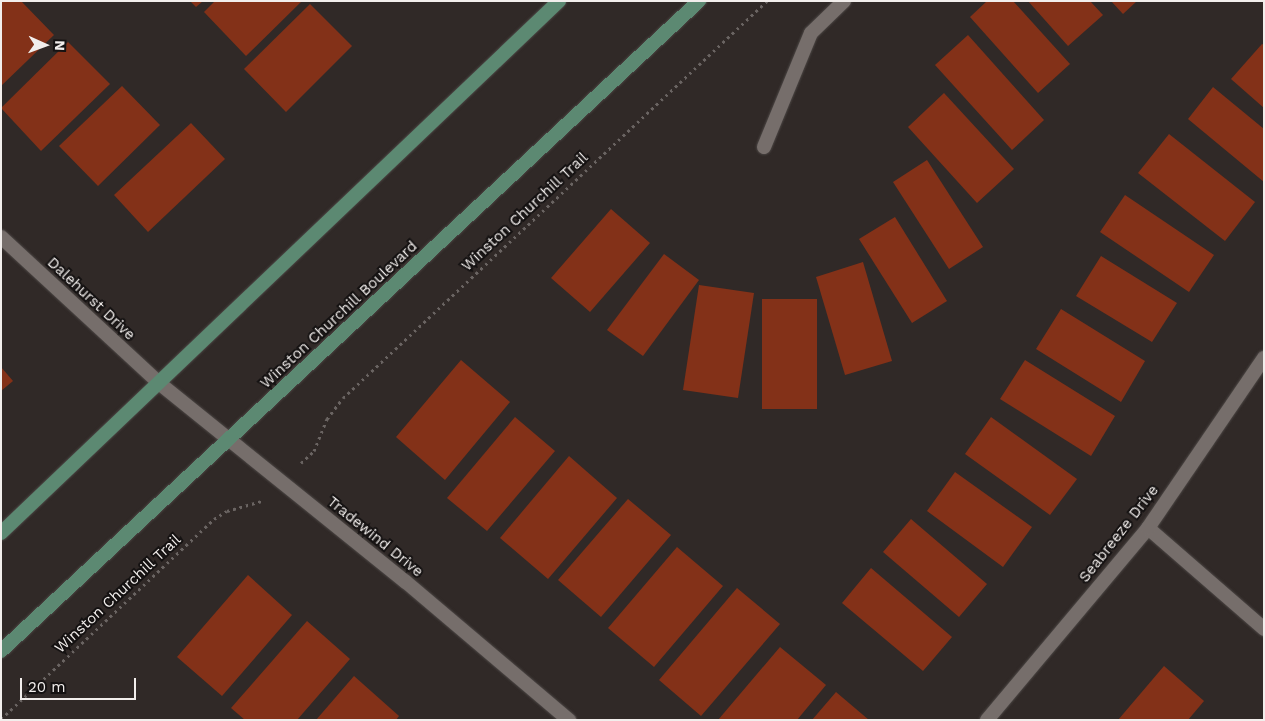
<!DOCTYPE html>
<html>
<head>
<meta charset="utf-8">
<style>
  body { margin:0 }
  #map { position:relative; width:1265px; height:721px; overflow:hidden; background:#302927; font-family:"Work Sans",sans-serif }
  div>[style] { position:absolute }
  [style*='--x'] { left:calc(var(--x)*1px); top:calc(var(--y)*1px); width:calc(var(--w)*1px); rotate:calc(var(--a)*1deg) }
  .building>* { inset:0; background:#833118 }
  .path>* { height:3px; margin-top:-1.5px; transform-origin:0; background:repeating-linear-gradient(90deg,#6a6462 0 2.5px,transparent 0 6.5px) }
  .roads { filter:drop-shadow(0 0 1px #4c4745) drop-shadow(0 0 1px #4c4745) }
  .minor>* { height:14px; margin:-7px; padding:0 7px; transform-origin:7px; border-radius:7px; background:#766e6b }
  .secondary>* { height:14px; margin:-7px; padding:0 7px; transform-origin:7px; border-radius:7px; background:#5c8972 }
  span { translate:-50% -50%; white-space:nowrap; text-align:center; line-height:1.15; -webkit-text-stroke:4px #151212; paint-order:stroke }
  .street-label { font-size:15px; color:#f2eeec }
  .frame { position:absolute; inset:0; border:2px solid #f2eeec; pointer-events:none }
  .north { position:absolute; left:20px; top:20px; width:50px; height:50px; -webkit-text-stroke:4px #151212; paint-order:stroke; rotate:92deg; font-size:14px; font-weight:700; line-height:20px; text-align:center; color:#f2eeec }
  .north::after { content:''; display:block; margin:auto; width:18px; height:22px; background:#f2eeec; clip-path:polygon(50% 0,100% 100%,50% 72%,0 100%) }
  .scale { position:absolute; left:20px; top:678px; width:116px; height:22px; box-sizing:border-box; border:2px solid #f2eeec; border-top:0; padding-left:6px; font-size:15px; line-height:18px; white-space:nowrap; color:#f2eeec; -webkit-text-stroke:4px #151212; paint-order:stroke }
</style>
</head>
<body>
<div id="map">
  <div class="building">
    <div style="clip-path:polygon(1px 1px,21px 1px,54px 35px,1px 86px)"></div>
    <div style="clip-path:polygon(190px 1px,203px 1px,196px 7px)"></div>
    <div style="clip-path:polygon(215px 1px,302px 1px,246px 56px,204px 12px)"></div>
    <div style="clip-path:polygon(987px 1px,1013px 1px,1070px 64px,1038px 93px,970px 17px)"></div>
    <div style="clip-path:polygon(1028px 1px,1090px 1px,1103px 15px,1068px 46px)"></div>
    <div style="clip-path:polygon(1111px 1px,1137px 1px,1123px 14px)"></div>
    <div style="clip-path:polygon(310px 4px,352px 46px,286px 112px,244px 69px)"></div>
    <div style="clip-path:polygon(968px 35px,1044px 120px,1012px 150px,935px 65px)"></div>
    <div style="clip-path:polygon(68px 42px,110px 84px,41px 151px,1px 108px)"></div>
    <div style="clip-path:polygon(1262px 44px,1264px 45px,1264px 108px,1231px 79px)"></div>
    <div style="clip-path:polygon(122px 86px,160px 125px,98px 186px,59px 146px)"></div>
    <div style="clip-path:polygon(1213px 87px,1264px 129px,1264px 182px,1188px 119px)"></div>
    <div style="clip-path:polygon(944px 93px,1014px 169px,977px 203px,908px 127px)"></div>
    <div style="clip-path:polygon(191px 123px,225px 159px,148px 232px,114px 195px)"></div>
    <div style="clip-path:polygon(1169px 134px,1255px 202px,1225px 241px,1138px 173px)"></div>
    <div style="clip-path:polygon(927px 160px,983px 247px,949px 269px,893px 182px)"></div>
    <div style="clip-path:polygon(1125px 195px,1214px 255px,1189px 292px,1100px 232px)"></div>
    <div style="clip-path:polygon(611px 209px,650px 243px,590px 312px,551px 278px)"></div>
    <div style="clip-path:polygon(895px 217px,947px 301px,912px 323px,859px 239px)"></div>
    <div style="clip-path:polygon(664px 254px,699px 280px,643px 356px,607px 330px)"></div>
    <div style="clip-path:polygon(1101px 256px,1177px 303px,1152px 342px,1076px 296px)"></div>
    <div style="clip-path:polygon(863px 262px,892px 361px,845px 375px,816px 277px)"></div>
    <div style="clip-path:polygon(699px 285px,754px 293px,738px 398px,683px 390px)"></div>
    <div style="clip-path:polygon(762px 299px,817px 299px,817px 409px,762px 409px)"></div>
    <div style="clip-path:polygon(1061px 309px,1145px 361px,1121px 402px,1036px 349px)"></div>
    <div style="clip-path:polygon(461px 360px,510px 402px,445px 480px,396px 437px)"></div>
    <div style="clip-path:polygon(1025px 360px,1115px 416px,1091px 456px,1000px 399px)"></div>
    <div style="clip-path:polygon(1px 367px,13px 381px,1px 391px)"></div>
    <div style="clip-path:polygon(515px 417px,555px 451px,487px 531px,447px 498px)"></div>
    <div style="clip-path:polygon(991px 417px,1077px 479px,1050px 515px,965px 454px)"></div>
    <div style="clip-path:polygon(569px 456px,617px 498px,548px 579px,500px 538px)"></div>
    <div style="clip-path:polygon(955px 472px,1032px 527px,1003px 567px,927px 511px)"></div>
    <div style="clip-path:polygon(628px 499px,671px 535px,601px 617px,558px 580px)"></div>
    <div style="clip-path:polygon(911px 519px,987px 584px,959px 617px,883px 552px)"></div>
    <div style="clip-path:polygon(677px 547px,723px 586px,654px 667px,608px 628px)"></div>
    <div style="clip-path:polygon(871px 568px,952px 637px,923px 671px,842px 603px)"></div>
    <div style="clip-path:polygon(248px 575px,292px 615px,222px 696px,177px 657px)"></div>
    <div style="clip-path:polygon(737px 588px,780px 624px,701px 716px,659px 680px)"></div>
    <div style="clip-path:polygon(307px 621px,350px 659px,297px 720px,245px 720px,231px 708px)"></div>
    <div style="clip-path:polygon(780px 647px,826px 685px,797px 720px,718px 720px)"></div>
    <div style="clip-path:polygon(1164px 666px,1204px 701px,1188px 720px,1118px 720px)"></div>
    <div style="clip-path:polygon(354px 676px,399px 716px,396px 720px,316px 720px)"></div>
    <div style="clip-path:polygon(836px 692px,869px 720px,812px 720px)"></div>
  </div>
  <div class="path">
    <div style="--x:301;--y:463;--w:18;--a:-43"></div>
    <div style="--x:314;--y:451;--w:35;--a:-68"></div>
    <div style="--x:327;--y:419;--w:26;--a:-53"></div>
    <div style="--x:343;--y:398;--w:581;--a:-43.12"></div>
    <div style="--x:1;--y:719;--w:292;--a:-43.2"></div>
    <div style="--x:214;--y:519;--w:15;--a:-32"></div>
    <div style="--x:227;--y:511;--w:37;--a:-16"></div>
  </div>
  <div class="roads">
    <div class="minor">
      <div style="--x:764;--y:147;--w:123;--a:-67.6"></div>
      <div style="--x:811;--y:33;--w:46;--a:-44.1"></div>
      <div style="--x:1;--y:237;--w:215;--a:42.7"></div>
      <div style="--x:159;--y:383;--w:317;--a:38.9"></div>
      <div style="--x:406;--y:582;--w:214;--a:40.3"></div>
      <div style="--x:1148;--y:528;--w:154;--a:41"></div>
      <div style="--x:987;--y:720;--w:251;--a:-50"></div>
      <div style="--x:1148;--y:528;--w:206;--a:-55.7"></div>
    </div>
    <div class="secondary">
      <div style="--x:1;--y:533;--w:771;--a:-43.63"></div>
      <div style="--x:1;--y:651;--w:954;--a:-42.96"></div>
    </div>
  </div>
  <div class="street-label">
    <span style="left:525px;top:212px;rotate:-43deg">Winston Churchill Trail</span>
    <span style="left:91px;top:299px;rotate:43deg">Dalehurst Drive</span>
    <span style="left:339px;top:315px;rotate:-43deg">Winston Churchill Boulevard</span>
    <span style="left:1119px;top:534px;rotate:-52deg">Seabreeze Drive</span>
    <span style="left:375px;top:537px;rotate:39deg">Tradewind Drive</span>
    <span style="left:118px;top:594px;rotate:-43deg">Winston Churchill Trail</span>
  </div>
  <div class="frame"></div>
  <div class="north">N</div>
  <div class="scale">20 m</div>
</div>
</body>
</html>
